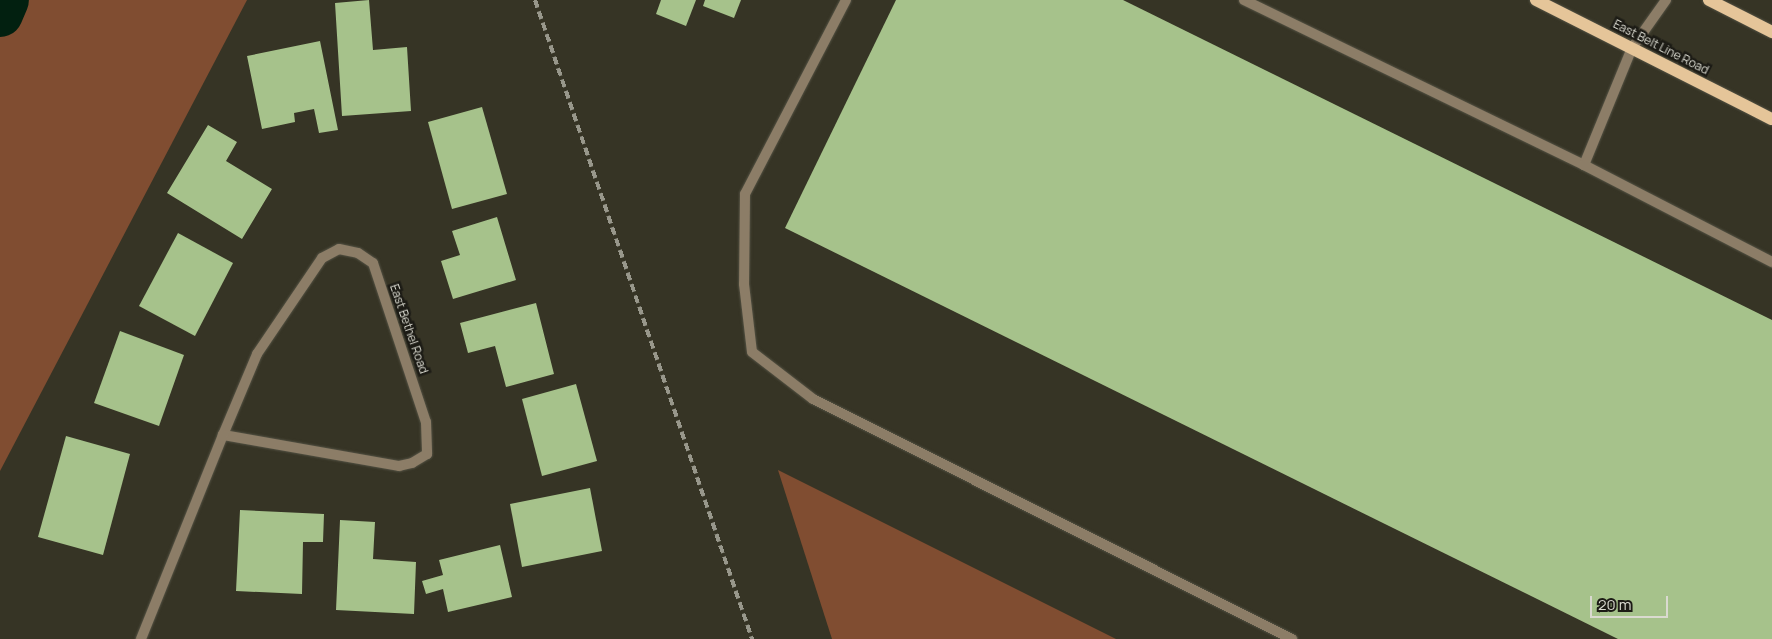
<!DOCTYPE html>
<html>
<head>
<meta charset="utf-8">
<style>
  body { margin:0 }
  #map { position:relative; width:1772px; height:639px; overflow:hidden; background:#363425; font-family:Manrope,sans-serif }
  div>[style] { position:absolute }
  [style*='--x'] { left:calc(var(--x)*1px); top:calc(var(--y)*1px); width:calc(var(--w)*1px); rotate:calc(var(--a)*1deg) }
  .forest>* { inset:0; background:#804d31 }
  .river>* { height:46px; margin:-23px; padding:0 23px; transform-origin:23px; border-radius:23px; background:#022010 }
  .building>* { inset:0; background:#a6c28b }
  .roads { filter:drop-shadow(0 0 1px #545244) drop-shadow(0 0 1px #545244) }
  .lane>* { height:10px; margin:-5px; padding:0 5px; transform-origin:5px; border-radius:5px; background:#8c7d67 }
  .street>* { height:10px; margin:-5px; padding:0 5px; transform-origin:5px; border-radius:5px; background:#8c7d67 }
  .primary>* { height:12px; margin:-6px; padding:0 6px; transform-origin:6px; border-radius:6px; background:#e5c599 }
  .rail>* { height:4px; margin-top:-2px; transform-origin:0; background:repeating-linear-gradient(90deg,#98978b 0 8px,transparent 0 12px) }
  span { translate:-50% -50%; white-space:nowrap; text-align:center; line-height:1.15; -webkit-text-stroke:5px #1c1b15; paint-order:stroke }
  .street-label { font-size:12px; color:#dadad0 }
  .scale { position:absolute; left:1590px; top:596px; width:78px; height:22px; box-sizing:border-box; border:2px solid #dadad0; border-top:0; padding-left:6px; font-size:15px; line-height:18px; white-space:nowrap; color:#dadad0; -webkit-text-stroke:4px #1c1b15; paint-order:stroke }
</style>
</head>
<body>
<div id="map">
  <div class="forest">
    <div style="clip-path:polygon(0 0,247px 0,0 471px)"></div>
    <div style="clip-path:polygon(778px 470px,1116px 639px,832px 639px)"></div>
  </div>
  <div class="river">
    <div style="--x:0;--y:14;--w:15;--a:-67"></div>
  </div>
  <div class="building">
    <div style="clip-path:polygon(369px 0,373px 50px,407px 47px,411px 111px,342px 116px,335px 3px)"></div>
    <div style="clip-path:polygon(661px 0,696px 0,686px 26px,656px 14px)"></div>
    <div style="clip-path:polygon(705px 0,741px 0,734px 18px,703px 6px)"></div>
    <div style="clip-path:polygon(896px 0,1123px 0,1772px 320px,1772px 639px,1618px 639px,785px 228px)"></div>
    <div style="clip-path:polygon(320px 41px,338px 130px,319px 133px,314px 109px,294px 113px,295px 122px,262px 129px,247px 56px)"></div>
    <div style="clip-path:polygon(482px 107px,507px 194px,452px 209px,428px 122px)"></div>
    <div style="clip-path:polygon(208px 125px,237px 142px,226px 161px,272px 189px,242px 239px,167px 193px)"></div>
    <div style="clip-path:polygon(497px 217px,516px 280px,453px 299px,441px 261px,460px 255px,452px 231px)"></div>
    <div style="clip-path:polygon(178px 233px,233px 263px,195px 336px,139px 306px)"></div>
    <div style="clip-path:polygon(536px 303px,554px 374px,506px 387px,495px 346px,468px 353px,460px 323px)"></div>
    <div style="clip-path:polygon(120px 331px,184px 355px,159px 426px,94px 403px)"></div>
    <div style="clip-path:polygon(576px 384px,597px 461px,542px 476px,522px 399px)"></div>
    <div style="clip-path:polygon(66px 436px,130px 454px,103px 555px,38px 537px)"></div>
    <div style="clip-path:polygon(590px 488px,602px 551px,522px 567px,510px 504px)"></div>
    <div style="clip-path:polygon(240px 510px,324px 514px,323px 542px,303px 542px,302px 594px,236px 591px)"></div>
    <div style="clip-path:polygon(340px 520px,375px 522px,373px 559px,416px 562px,414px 614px,336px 610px)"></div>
    <div style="clip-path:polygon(500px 545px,512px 597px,448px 612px,443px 589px,426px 594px,422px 581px,443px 575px,439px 560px)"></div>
  </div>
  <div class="roads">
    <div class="lane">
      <div style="--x:846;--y:0;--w:219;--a:117.5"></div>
      <div style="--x:745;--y:194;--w:90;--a:90.6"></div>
      <div style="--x:744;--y:284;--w:68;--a:83.3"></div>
      <div style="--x:752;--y:352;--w:77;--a:37.6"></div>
      <div style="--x:813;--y:399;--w:536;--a:26.61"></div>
      <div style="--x:1244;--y:0;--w:378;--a:25.9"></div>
      <div style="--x:1584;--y:165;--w:126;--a:-67.7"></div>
      <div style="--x:1632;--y:48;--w:59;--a:-54.7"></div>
      <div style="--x:1584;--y:165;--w:212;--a:27.3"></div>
    </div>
    <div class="street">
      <div style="--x:339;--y:249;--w:19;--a:12"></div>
      <div style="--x:358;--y:253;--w:18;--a:34"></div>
      <div style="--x:373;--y:263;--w:168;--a:71.6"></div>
      <div style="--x:426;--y:422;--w:32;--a:88"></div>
      <div style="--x:427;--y:454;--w:17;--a:149"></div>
      <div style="--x:412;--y:463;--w:13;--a:167"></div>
      <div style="--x:399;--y:466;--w:179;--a:-170"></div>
      <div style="--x:223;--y:435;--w:88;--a:-67.2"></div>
      <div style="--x:257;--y:354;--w:116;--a:-55.9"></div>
      <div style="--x:322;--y:258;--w:19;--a:-28"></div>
      <div style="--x:141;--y:639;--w:220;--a:-68.1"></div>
    </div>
    <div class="primary">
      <div style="--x:1536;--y:0;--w:264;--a:26.8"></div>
      <div style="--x:1709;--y:0;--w:71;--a:26.9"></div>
    </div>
  </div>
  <div class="rail">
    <div style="--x:535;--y:0;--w:675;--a:71.24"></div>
  </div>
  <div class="street-label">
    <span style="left:1661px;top:47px;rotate:27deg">East Belt Line Road</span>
    <span style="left:409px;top:329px;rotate:71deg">East Bethel Road</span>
  </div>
  <div class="scale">20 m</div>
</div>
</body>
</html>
